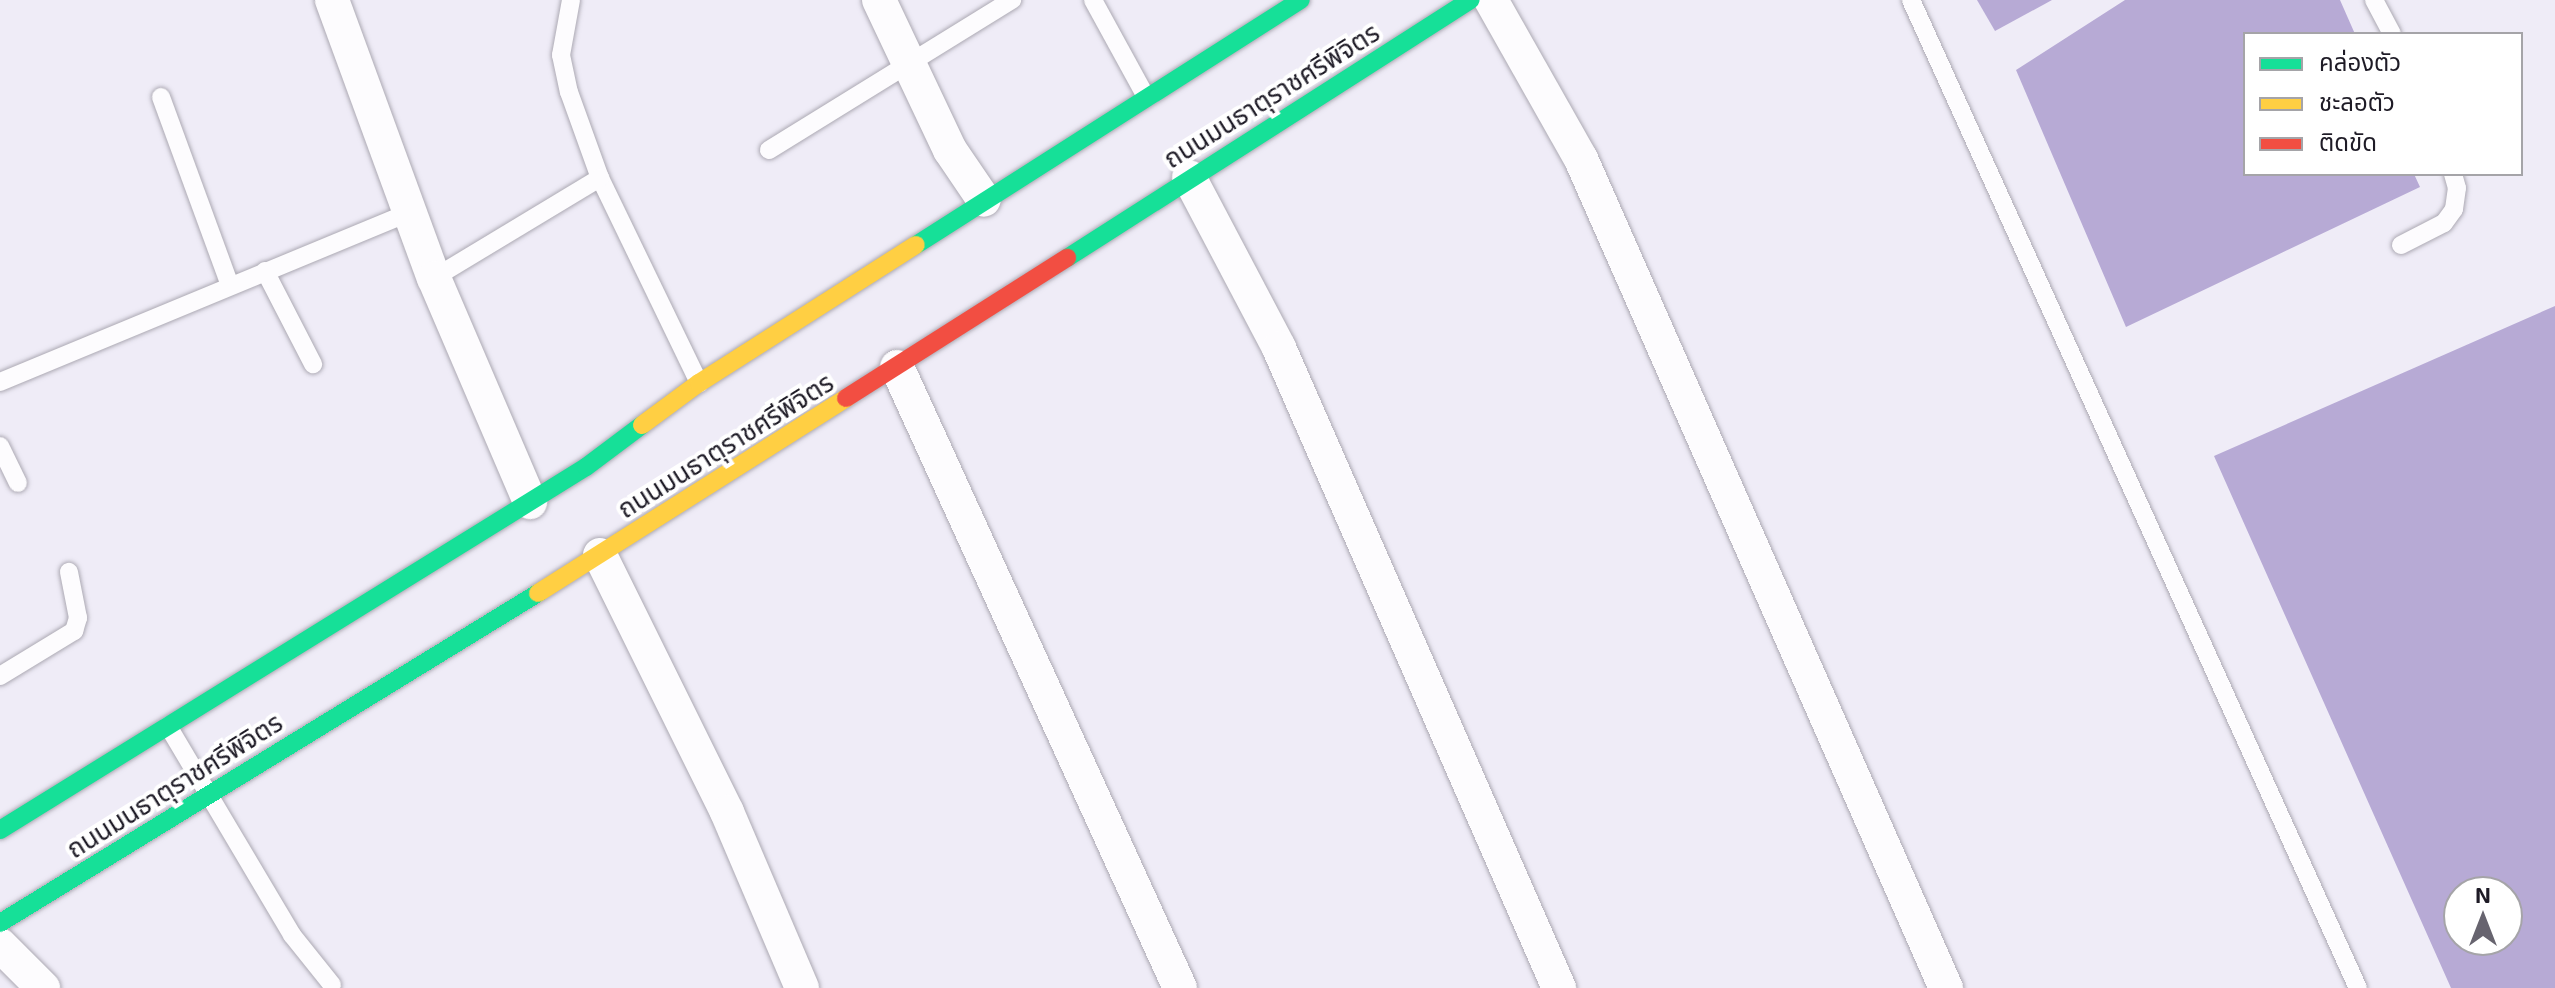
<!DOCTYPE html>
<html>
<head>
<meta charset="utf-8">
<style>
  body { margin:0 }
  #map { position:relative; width:2555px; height:988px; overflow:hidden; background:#efecf7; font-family:"Exo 2","Noto Sans Thai",sans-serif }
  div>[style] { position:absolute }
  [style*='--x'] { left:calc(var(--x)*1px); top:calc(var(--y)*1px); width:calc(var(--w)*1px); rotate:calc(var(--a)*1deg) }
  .water>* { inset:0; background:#b7aad5 }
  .roads { filter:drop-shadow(0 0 2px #aca9b3) drop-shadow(0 0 2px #aca9b3) }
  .lane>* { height:18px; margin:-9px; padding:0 9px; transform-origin:9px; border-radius:9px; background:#fdfcfe }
  .street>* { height:34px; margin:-17px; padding:0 17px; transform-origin:17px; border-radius:17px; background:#fdfcfe }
  .fast>* { height:18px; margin:-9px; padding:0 9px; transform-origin:9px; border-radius:9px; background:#16e098 }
  .slow>* { height:18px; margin:-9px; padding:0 9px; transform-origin:9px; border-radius:9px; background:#ffcf43 }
  .jam>* { height:18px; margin:-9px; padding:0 9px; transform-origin:9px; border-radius:9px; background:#f24e42 }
  span { translate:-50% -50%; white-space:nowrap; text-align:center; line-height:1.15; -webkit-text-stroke:8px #fff; paint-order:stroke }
  .street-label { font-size:26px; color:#1e1b26 }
  .legend { position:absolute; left:2243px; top:32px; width:280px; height:144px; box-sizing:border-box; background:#fff; border:2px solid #a5a4a8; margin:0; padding:10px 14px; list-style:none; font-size:24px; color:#1e1b26 }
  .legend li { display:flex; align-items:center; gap:16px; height:40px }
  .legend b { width:40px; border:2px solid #a5a4a8 }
  .north { position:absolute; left:2443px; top:876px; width:80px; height:80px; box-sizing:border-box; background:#fff; border:2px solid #a5a4a8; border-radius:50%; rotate:0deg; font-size:22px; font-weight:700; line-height:32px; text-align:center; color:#1e1b26 }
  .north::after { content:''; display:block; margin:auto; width:28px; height:36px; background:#67646f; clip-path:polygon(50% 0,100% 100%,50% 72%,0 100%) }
</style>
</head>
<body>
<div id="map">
  <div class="water">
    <div style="clip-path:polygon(1977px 0,2052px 0,1995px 31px)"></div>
    <div style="clip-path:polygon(2125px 0,2340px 0,2355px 34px,2245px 34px,2245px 174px,2414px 174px,2420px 187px,2126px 327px,2016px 70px)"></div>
    <div style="clip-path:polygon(evenodd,2555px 306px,2555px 988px,2451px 988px,2214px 456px,2555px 306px,2507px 892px,2507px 940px,2459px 940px,2459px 892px,2507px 892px)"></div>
  </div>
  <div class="roads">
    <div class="lane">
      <div style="--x:571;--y:0;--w:56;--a:100.3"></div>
      <div style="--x:561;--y:55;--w:38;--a:78"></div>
      <div style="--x:569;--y:92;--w:91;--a:70.2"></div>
      <div style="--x:600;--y:178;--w:228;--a:64.2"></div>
      <div style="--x:1093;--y:0;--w:111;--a:61.3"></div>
      <div style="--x:1911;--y:0;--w:1084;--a:65.66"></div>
      <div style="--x:2374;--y:0;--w:38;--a:62"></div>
      <div style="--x:161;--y:97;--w:201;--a:69.9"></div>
      <div style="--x:769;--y:150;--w:286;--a:-31.7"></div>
      <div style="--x:2401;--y:245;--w:48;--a:-27.1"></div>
      <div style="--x:2444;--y:223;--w:17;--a:-54"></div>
      <div style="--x:2454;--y:209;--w:21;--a:-82"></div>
      <div style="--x:2457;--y:188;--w:15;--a:-106"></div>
      <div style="--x:265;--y:271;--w:105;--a:62.7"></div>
      <div style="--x:434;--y:278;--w:194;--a:-31.1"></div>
      <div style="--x:0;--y:382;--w:443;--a:-22.5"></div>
      <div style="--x:0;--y:446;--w:41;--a:64.1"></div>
      <div style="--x:0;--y:676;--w:87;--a:-31.3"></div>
      <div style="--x:74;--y:631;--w:14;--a:-73"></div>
      <div style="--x:78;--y:618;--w:47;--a:-101.1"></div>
      <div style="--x:168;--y:726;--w:243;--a:59.3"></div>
      <div style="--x:292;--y:935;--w:64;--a:51.3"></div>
    </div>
    <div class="street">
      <div style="--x:332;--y:0;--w:296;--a:69.9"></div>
      <div style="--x:434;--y:278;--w:244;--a:66.8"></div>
      <div style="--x:879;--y:0;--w:166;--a:64.7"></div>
      <div style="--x:950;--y:150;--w:60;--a:55.8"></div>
      <div style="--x:1491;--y:0;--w:183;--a:60.5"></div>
      <div style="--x:1581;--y:159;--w:906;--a:66.24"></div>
      <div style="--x:1189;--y:177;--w:193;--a:62.2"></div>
      <div style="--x:1279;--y:348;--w:699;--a:66.37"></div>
      <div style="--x:897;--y:367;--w:682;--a:65.5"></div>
      <div style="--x:600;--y:555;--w:287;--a:63.7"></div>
      <div style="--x:727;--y:812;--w:191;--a:66.9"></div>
      <div style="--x:0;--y:945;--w:61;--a:45"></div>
    </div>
    <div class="fast">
      <div style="--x:916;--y:245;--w:456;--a:-32.5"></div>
      <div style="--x:1067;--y:258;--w:479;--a:-32.6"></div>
      <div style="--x:0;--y:830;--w:689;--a:-31.78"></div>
      <div style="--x:586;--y:467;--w:70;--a:-36.9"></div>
      <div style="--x:0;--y:923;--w:631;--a:-31.52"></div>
    </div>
    <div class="slow">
      <div style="--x:642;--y:425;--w:71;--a:-36.4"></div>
      <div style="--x:699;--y:383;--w:257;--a:-32.5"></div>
      <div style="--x:538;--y:593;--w:365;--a:-32.3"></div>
    </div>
    <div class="jam">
      <div style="--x:846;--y:398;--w:262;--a:-32.4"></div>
    </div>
  </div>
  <div class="street-label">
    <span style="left:1271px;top:95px;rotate:-32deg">ถนนมนธาตุราชศรีพิจิตร</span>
    <span style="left:725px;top:445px;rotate:-32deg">ถนนมนธาตุราชศรีพิจิตร</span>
    <span style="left:174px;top:785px;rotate:-32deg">ถนนมนธาตุราชศรีพิจิตร</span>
  </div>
  <ul class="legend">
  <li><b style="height:10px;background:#16e098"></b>คล่องตัว</li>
  <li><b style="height:10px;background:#ffcf43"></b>ชะลอตัว</li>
  <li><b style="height:10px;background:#f24e42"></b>ติดขัด</li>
  </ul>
  <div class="north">N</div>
</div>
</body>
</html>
